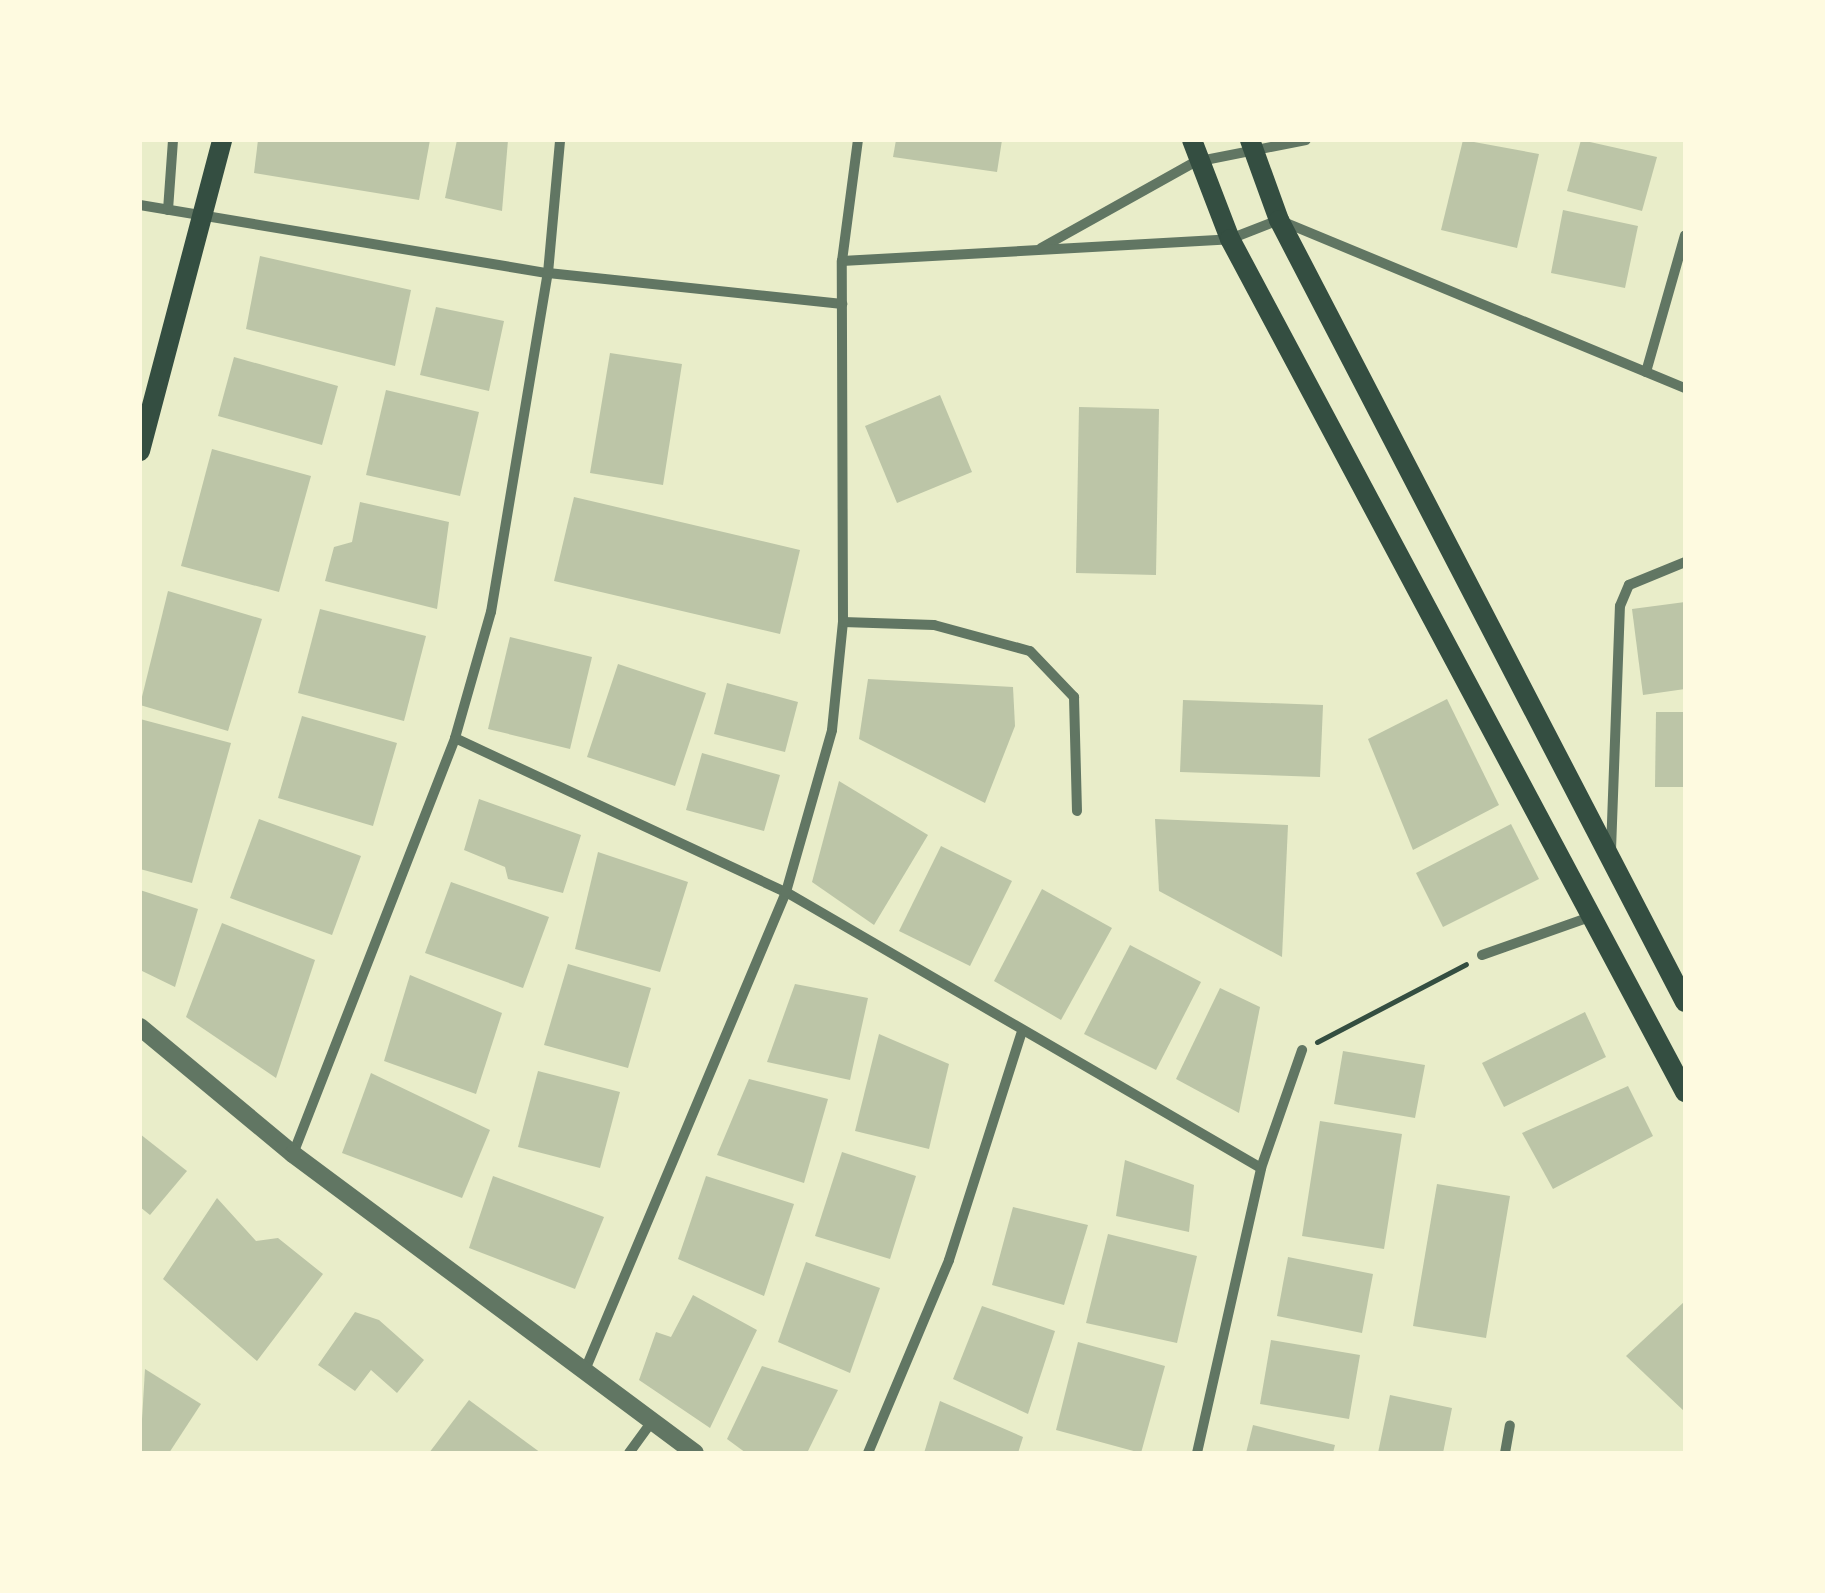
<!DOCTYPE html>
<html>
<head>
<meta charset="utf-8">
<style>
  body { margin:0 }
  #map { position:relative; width:1825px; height:1593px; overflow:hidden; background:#e9edc9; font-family:Quicksand,sans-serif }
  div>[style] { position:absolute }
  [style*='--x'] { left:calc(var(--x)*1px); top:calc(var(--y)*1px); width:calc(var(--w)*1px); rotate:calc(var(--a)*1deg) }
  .building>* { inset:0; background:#bcc5a7 }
  .path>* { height:5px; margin:-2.5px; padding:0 2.5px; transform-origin:2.5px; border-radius:2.5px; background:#344e41 }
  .minor>* { height:10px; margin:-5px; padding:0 5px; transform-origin:5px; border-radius:5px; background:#617663 }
  .tertiary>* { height:18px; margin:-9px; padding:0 9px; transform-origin:9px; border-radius:9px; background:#617663 }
  .secondary>* { height:20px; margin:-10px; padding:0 10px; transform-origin:10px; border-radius:10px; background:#344e41 }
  span { translate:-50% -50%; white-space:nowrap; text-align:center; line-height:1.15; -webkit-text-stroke:10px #fefae0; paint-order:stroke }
  .frame { position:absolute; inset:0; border:142px solid #fefae0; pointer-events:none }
</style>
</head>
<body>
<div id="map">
  <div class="building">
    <div style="clip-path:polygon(258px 140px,430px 140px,419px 200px,254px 173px)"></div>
    <div style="clip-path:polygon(457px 140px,508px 140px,502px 211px,445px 198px)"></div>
    <div style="clip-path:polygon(896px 140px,1002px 140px,997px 172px,893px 157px)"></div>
    <div style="clip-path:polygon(1463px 140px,1539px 154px,1517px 248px,1441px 230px)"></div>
    <div style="clip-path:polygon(1581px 140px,1657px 157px,1642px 211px,1567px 191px)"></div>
    <div style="clip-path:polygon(1563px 210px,1638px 226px,1625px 288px,1551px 273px)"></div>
    <div style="clip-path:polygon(260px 256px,411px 290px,395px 366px,246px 329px)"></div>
    <div style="clip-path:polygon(436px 307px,504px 321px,489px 391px,420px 375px)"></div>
    <div style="clip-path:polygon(610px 353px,682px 364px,663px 485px,590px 473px)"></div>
    <div style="clip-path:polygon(234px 357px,338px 386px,322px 445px,218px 416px)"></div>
    <div style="clip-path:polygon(386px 390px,479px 412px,460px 496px,366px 475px)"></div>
    <div style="clip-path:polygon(940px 395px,972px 472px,897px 503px,865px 426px)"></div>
    <div style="clip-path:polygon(1079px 407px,1159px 409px,1156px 575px,1076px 573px)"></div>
    <div style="clip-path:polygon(212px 449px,311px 476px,279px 592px,181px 566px)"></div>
    <div style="clip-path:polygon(574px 497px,800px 550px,780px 634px,554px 581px)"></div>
    <div style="clip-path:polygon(360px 502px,449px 522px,437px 609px,325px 581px,334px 547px,352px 542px)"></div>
    <div style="clip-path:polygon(168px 591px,262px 619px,228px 731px,140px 705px)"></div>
    <div style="clip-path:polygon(1685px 602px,1685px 689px,1643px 695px,1632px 609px)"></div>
    <div style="clip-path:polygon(320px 609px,426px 636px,404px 721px,298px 693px)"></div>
    <div style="clip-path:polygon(510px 637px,592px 657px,570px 749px,488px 729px)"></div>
    <div style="clip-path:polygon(618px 664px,706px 693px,675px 786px,587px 757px)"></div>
    <div style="clip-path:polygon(868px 679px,1013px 687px,1015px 726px,985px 803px,859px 739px)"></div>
    <div style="clip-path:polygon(727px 683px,798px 702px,785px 752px,714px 734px)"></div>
    <div style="clip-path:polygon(1447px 699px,1499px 805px,1413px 850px,1368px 739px)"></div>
    <div style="clip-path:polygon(1183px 700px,1323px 705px,1320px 777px,1180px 772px)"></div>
    <div style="clip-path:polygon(1656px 712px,1685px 712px,1685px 787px,1655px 787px)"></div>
    <div style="clip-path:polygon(302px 716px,397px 743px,373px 826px,278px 798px)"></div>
    <div style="clip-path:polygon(140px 719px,231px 743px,192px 883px,140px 869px)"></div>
    <div style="clip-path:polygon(702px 753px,780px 775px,764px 831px,686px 810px)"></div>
    <div style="clip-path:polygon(839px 781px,928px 835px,874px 925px,812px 882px)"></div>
    <div style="clip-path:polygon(479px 799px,581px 835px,563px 893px,508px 879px,505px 867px,464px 850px)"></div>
    <div style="clip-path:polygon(259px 819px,361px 856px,332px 935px,230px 898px)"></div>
    <div style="clip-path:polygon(1155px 819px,1288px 825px,1282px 957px,1159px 891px)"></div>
    <div style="clip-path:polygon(1511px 824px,1539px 879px,1443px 927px,1416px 873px)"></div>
    <div style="clip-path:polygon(941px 846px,1012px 881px,970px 966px,899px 931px)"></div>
    <div style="clip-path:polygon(598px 852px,688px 882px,660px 972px,575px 949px)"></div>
    <div style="clip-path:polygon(451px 882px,549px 917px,523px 988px,425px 953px)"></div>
    <div style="clip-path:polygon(1042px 889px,1112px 928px,1061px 1020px,994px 981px)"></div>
    <div style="clip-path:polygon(140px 890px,198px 909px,175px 987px,140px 970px)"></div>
    <div style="clip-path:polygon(222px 923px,315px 960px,276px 1078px,186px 1017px)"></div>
    <div style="clip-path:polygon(1130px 945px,1201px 982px,1156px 1070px,1084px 1034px)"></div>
    <div style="clip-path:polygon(568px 964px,651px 988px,628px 1068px,544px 1045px)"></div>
    <div style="clip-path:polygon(410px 975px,502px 1013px,476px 1094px,384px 1061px)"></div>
    <div style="clip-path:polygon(795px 984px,868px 998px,850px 1080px,767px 1062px)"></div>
    <div style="clip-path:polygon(1220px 988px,1260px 1007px,1239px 1113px,1176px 1079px)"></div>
    <div style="clip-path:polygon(1585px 1012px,1606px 1057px,1504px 1107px,1482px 1063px)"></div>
    <div style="clip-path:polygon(879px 1034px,949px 1064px,929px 1149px,855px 1131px)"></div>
    <div style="clip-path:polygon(1343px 1051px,1425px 1065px,1415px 1118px,1334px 1104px)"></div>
    <div style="clip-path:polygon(538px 1071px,620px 1092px,600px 1168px,518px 1147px)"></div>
    <div style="clip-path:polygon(371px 1073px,490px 1130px,462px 1198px,342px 1153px)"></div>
    <div style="clip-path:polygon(749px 1079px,828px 1099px,804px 1183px,717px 1155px)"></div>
    <div style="clip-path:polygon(1628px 1086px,1653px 1136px,1553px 1189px,1522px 1133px)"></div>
    <div style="clip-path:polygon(1320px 1121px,1402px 1134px,1384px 1249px,1302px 1236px)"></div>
    <div style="clip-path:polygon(140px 1134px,187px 1171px,150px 1215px,140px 1207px)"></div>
    <div style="clip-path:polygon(842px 1152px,916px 1176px,890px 1259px,815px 1236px)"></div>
    <div style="clip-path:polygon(1125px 1160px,1194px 1185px,1189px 1232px,1116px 1216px)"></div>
    <div style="clip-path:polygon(493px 1176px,604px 1217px,575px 1289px,469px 1248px)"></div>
    <div style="clip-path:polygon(706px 1176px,794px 1204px,764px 1296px,678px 1259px)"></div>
    <div style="clip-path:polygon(1437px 1184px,1510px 1196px,1486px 1338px,1413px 1326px)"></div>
    <div style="clip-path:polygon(217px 1198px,256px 1241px,278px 1238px,323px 1274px,257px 1361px,163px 1279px)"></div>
    <div style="clip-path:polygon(1013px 1207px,1088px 1225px,1064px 1305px,992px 1285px)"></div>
    <div style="clip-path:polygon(1108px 1234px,1197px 1256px,1177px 1343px,1086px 1323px)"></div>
    <div style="clip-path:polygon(1288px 1257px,1373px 1274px,1362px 1333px,1277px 1316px)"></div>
    <div style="clip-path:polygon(806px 1262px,880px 1288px,850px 1373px,778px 1342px)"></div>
    <div style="clip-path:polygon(693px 1295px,757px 1330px,710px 1428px,639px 1380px,656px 1332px,671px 1337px)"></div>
    <div style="clip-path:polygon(1685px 1301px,1685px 1412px,1626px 1356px)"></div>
    <div style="clip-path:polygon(982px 1306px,1055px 1331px,1028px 1414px,953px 1379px)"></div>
    <div style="clip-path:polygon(355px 1312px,379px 1320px,424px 1360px,397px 1393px,371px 1370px,355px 1391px,318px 1365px)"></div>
    <div style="clip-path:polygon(1271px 1340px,1360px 1355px,1349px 1419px,1260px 1404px)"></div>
    <div style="clip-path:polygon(1078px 1342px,1165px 1366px,1141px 1453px,1056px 1430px)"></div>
    <div style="clip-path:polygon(762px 1366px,838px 1390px,807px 1453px,746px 1453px,727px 1439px)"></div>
    <div style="clip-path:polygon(145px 1369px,201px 1404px,169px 1453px,140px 1453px)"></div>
    <div style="clip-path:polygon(1390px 1395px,1452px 1408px,1443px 1453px,1378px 1453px)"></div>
    <div style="clip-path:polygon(469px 1400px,541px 1453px,429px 1453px)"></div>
    <div style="clip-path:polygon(940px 1401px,1023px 1437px,1018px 1453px,924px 1453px)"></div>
    <div style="clip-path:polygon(1253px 1425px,1335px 1445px,1333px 1453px,1246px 1453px)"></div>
  </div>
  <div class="path">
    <div style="--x:1317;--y:1042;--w:168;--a:-27.6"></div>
  </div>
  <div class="minor">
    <div style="--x:140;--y:205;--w:414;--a:9.5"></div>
    <div style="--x:548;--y:273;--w:296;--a:6"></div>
    <div style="--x:168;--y:210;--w:70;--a:-85.9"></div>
    <div style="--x:1041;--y:248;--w:176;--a:-29.2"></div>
    <div style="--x:1195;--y:162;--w:113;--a:-11.2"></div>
    <div style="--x:842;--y:261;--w:389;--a:-3.2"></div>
    <div style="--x:1230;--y:239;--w:53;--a:-21.2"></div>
    <div style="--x:1279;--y:220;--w:439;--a:22.5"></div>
    <div style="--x:1646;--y:372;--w:142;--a:-74.1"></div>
    <div style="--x:843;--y:622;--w:91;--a:1.9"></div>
    <div style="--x:934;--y:625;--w:99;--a:15.2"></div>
    <div style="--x:1030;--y:651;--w:64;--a:46.3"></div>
    <div style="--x:1074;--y:697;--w:114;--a:88.5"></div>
    <div style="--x:455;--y:738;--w:365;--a:25"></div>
    <div style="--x:786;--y:892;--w:549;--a:30.16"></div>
    <div style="--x:1611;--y:850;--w:244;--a:-87.9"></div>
    <div style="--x:1620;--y:606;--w:23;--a:-67"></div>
    <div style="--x:1629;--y:585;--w:61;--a:-22.3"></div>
    <div style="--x:1482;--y:955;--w:114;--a:-19.4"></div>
    <div style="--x:293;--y:1154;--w:446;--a:-68.7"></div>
    <div style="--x:455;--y:738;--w:131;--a:-74.1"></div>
    <div style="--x:491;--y:612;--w:344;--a:-80.5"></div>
    <div style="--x:548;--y:273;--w:134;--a:-84.8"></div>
    <div style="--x:585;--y:1370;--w:519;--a:-67.19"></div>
    <div style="--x:786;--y:892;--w:168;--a:-74.1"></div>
    <div style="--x:832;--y:730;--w:109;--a:-84.2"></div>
    <div style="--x:843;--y:622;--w:361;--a:-90.2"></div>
    <div style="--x:842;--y:261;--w:122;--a:-82.5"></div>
    <div style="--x:629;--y:1453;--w:41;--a:-54"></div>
    <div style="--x:868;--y:1453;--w:209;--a:-67.2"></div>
    <div style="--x:949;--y:1260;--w:237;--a:-72.3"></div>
    <div style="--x:1197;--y:1453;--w:292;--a:-77.3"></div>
    <div style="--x:1261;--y:1168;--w:125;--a:-70.8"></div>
    <div style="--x:1505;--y:1453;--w:28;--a:-80"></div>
  </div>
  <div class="tertiary">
    <div style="--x:140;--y:1027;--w:199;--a:39.7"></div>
    <div style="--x:293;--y:1154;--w:501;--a:36.64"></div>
  </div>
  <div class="secondary">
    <div style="--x:1192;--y:140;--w:106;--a:69"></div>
    <div style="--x:1230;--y:239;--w:967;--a:61.92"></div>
    <div style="--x:1250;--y:140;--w:85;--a:70.1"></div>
    <div style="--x:1279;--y:220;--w:881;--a:62.56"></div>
    <div style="--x:140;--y:451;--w:322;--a:-75.2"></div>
  </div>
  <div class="frame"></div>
</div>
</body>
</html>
